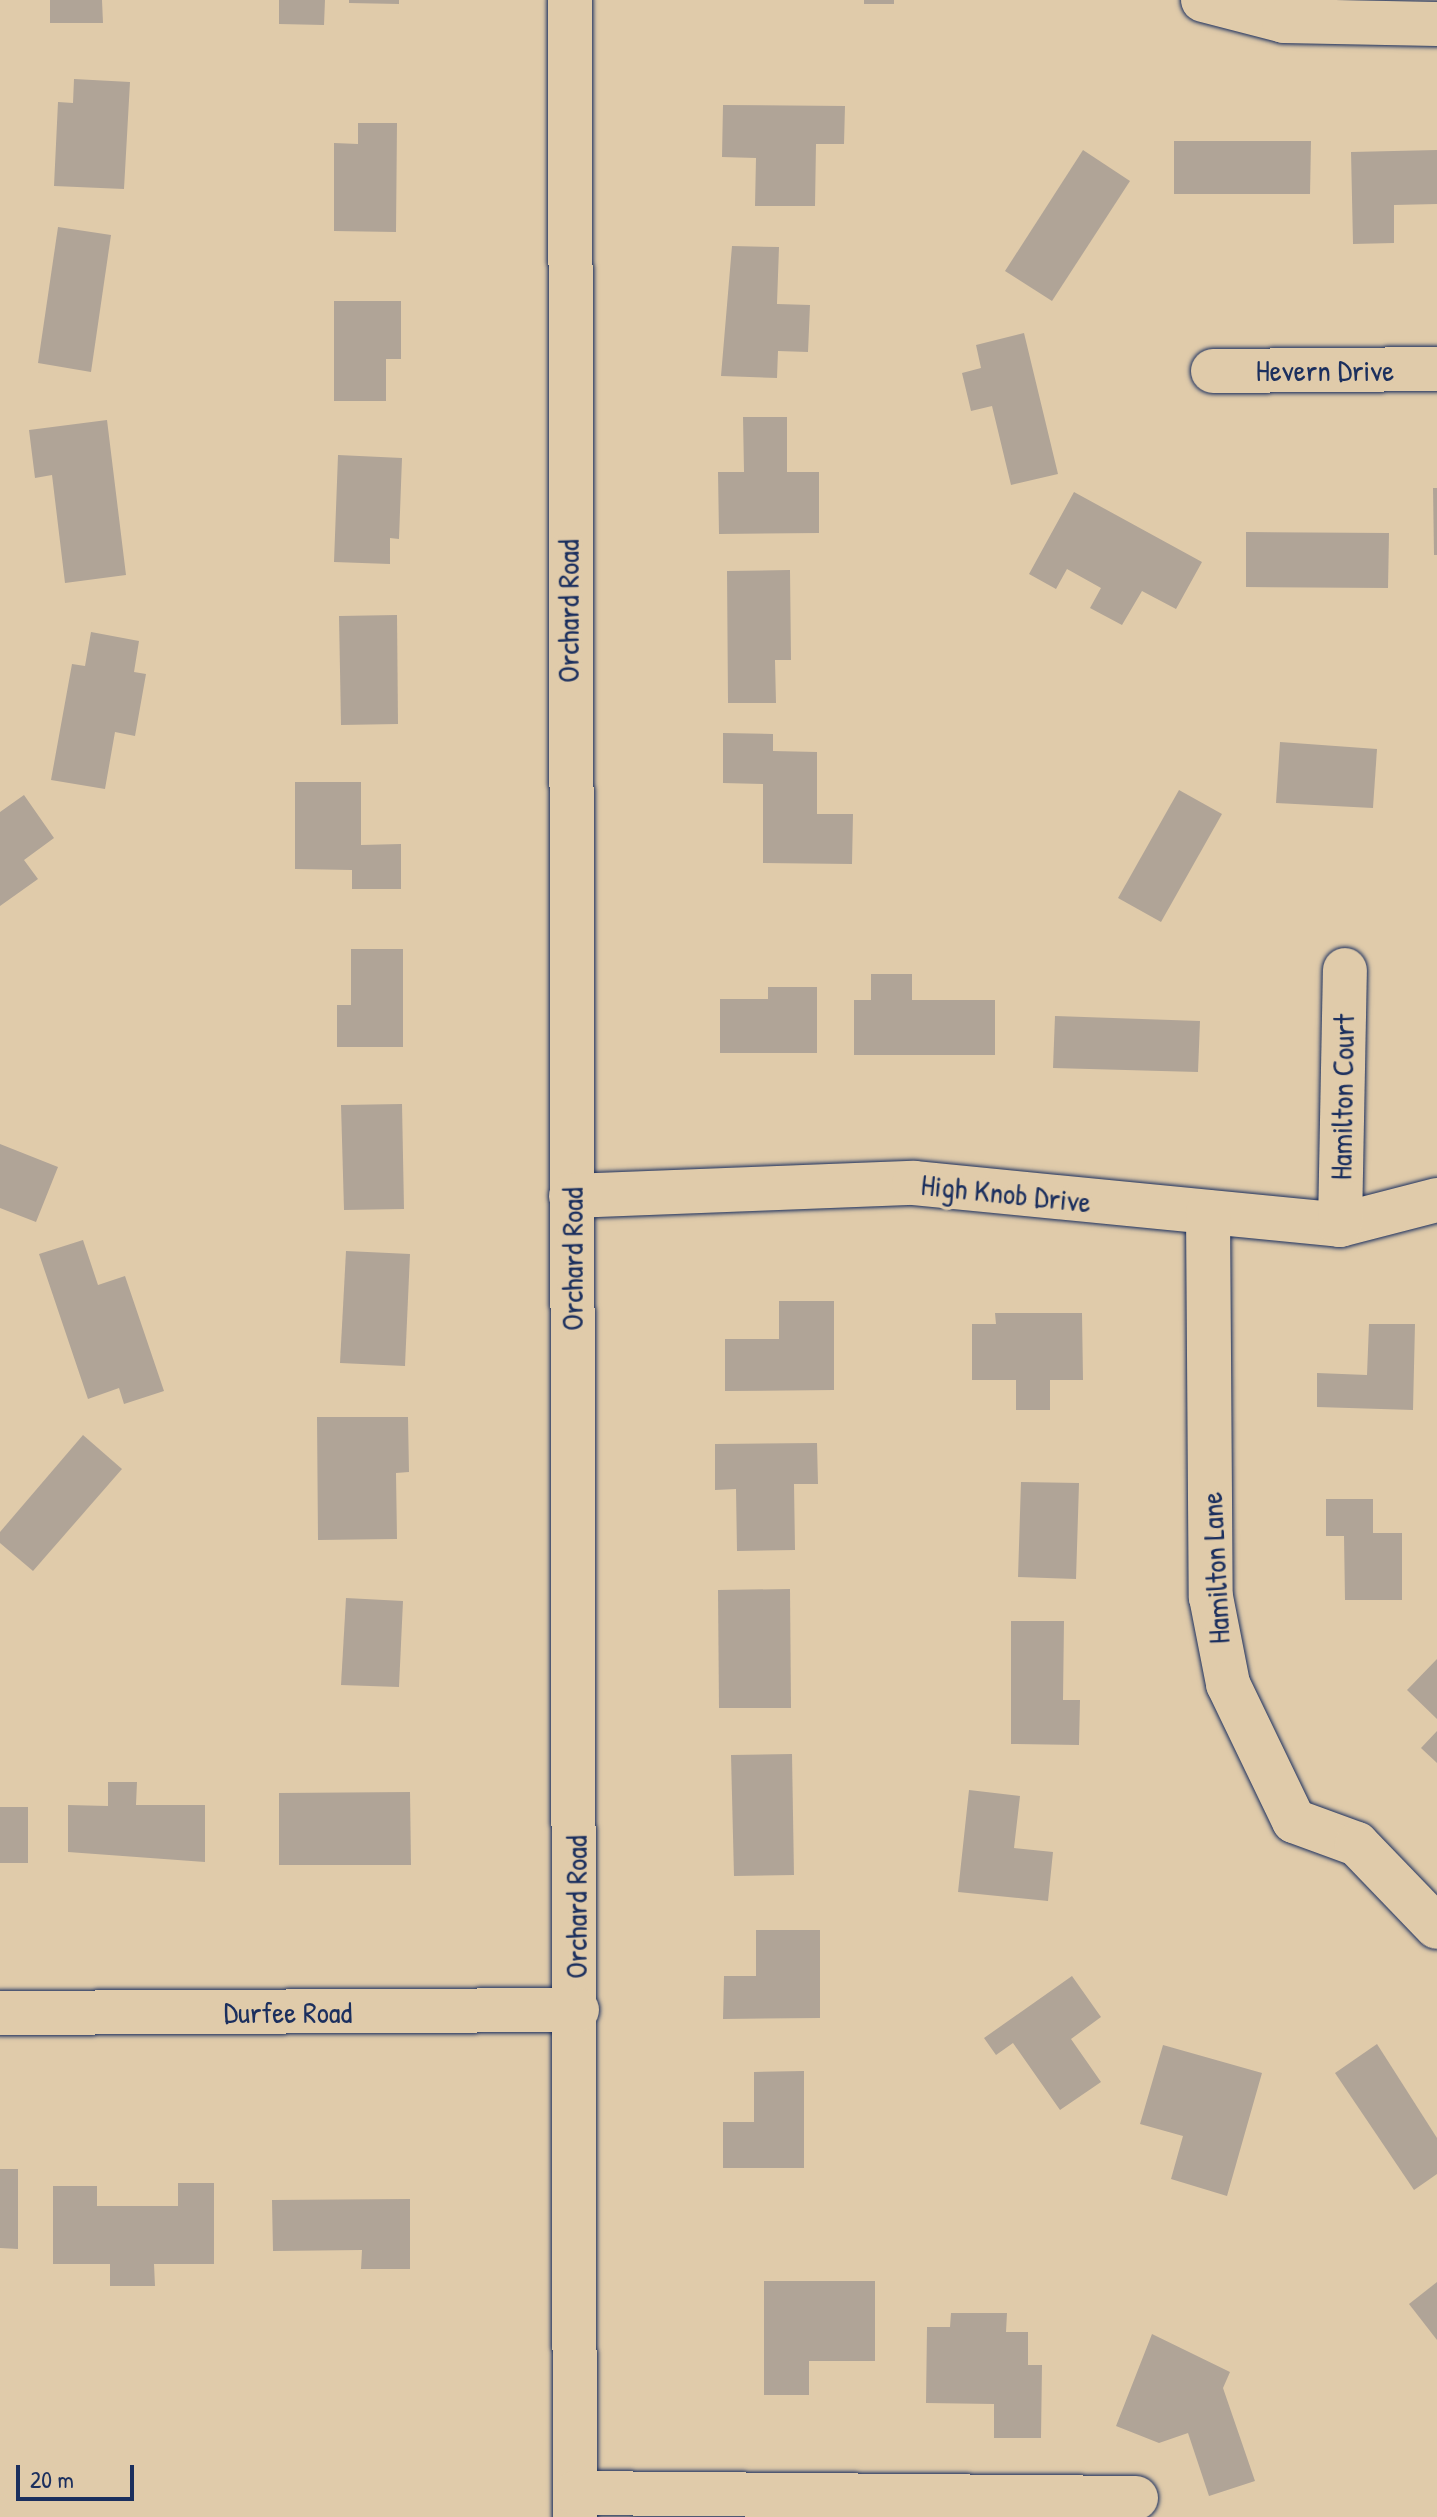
<!DOCTYPE html>
<html>
<head>
<meta charset="utf-8">
<style>
  body { margin:0 }
  #map { position:relative; width:1437px; height:2517px; overflow:hidden; background:#e0cbaa; font-family:"Patrick Hand",sans-serif }
  div>[style] { position:absolute }
  [style*='--x'] { left:calc(var(--x)*1px); top:calc(var(--y)*1px); width:calc(var(--w)*1px); rotate:calc(var(--a)*1deg) }
  .building>* { inset:0; background:#b0a497 }
  .roads { filter:drop-shadow(0 0 2px #1b2f5e) drop-shadow(0 0 2px #1b2f5e) }
  .minor>* { height:44px; margin:-22px; padding:0 22px; transform-origin:22px; border-radius:22px; background:#e0cbaa }
  span { translate:-50% -50%; white-space:nowrap; text-align:center; line-height:1.15; -webkit-text-stroke:7px #e0cbaa; paint-order:stroke }
  .street-label { font-size:30px; color:#1b2f5e }
  .scale { position:absolute; left:16px; top:2465px; width:118px; height:36px; box-sizing:border-box; border:4px solid #1b2f5e; border-top:0; padding-left:10px; font-size:24px; line-height:28px; white-space:nowrap; color:#1b2f5e; -webkit-text-stroke:6px #e0cbaa; paint-order:stroke }
</style>
</head>
<body>
<div id="map">
  <div class="building">
    <div style="clip-path:polygon(50px 0,102px 0,103px 23px,50px 23px)"></div>
    <div style="clip-path:polygon(279px 0,325px 0,324px 25px,279px 24px)"></div>
    <div style="clip-path:polygon(349px 0,399px 0,399px 4px,349px 3px)"></div>
    <div style="clip-path:polygon(864px 0,894px 0,894px 4px,864px 4px)"></div>
    <div style="clip-path:polygon(74px 79px,130px 82px,124px 189px,54px 186px,58px 102px,73px 103px)"></div>
    <div style="clip-path:polygon(723px 105px,845px 106px,844px 144px,816px 144px,815px 206px,755px 206px,756px 158px,722px 157px)"></div>
    <div style="clip-path:polygon(358px 123px,397px 123px,396px 232px,334px 231px,334px 143px,358px 144px)"></div>
    <div style="clip-path:polygon(1174px 141px,1311px 141px,1310px 194px,1174px 194px)"></div>
    <div style="clip-path:polygon(1083px 150px,1130px 181px,1052px 301px,1005px 271px)"></div>
    <div style="clip-path:polygon(1437px 150px,1437px 204px,1394px 205px,1394px 243px,1353px 244px,1351px 152px)"></div>
    <div style="clip-path:polygon(58px 227px,111px 235px,91px 372px,38px 363px)"></div>
    <div style="clip-path:polygon(732px 246px,779px 247px,777px 304px,810px 305px,808px 352px,778px 351px,777px 378px,721px 376px)"></div>
    <div style="clip-path:polygon(334px 301px,401px 301px,401px 359px,386px 359px,386px 401px,334px 401px)"></div>
    <div style="clip-path:polygon(1024px 333px,1058px 474px,1011px 485px,992px 406px,971px 411px,962px 373px,981px 368px,976px 345px)"></div>
    <div style="clip-path:polygon(743px 417px,787px 417px,787px 472px,819px 472px,819px 533px,719px 534px,718px 472px,744px 472px)"></div>
    <div style="clip-path:polygon(107px 420px,126px 575px,65px 583px,52px 475px,35px 478px,29px 430px)"></div>
    <div style="clip-path:polygon(338px 455px,402px 458px,399px 539px,390px 538px,390px 564px,334px 562px)"></div>
    <div style="clip-path:polygon(1433px 488px,1437px 488px,1437px 555px,1434px 555px)"></div>
    <div style="clip-path:polygon(1074px 492px,1202px 562px,1176px 609px,1142px 591px,1122px 625px,1090px 608px,1101px 588px,1067px 569px,1056px 589px,1029px 574px)"></div>
    <div style="clip-path:polygon(1246px 532px,1389px 533px,1388px 588px,1246px 587px)"></div>
    <div style="clip-path:polygon(790px 570px,791px 660px,775px 660px,776px 703px,728px 703px,727px 571px)"></div>
    <div style="clip-path:polygon(397px 615px,398px 724px,341px 725px,339px 616px)"></div>
    <div style="clip-path:polygon(91px 632px,139px 641px,134px 672px,146px 674px,135px 736px,115px 732px,105px 789px,51px 780px,72px 664px,85px 666px)"></div>
    <div style="clip-path:polygon(723px 733px,773px 734px,773px 751px,817px 752px,817px 814px,853px 814px,852px 864px,763px 863px,763px 784px,723px 783px)"></div>
    <div style="clip-path:polygon(1280px 742px,1377px 749px,1373px 808px,1276px 803px)"></div>
    <div style="clip-path:polygon(295px 782px,361px 782px,361px 845px,401px 844px,401px 889px,352px 889px,352px 870px,295px 869px)"></div>
    <div style="clip-path:polygon(1179px 790px,1222px 814px,1161px 922px,1118px 898px)"></div>
    <div style="clip-path:polygon(24px 795px,54px 838px,24px 860px,38px 879px,0 906px,0 812px)"></div>
    <div style="clip-path:polygon(351px 949px,403px 949px,403px 1047px,337px 1047px,337px 1005px,351px 1005px)"></div>
    <div style="clip-path:polygon(871px 974px,912px 974px,912px 1000px,995px 1000px,995px 1055px,854px 1055px,854px 1000px,871px 1000px)"></div>
    <div style="clip-path:polygon(768px 987px,817px 987px,817px 1053px,720px 1053px,720px 999px,768px 999px)"></div>
    <div style="clip-path:polygon(1055px 1016px,1200px 1021px,1198px 1072px,1053px 1068px)"></div>
    <div style="clip-path:polygon(402px 1104px,404px 1209px,344px 1210px,341px 1105px)"></div>
    <div style="clip-path:polygon(0 1144px,58px 1167px,36px 1222px,0 1208px)"></div>
    <div style="clip-path:polygon(83px 1240px,98px 1285px,125px 1276px,164px 1391px,124px 1404px,119px 1388px,88px 1399px,39px 1254px)"></div>
    <div style="clip-path:polygon(346px 1251px,410px 1254px,405px 1366px,340px 1363px)"></div>
    <div style="clip-path:polygon(779px 1301px,834px 1301px,834px 1390px,725px 1391px,725px 1339px,779px 1339px)"></div>
    <div style="clip-path:polygon(995px 1313px,1082px 1313px,1083px 1380px,1050px 1380px,1050px 1410px,1016px 1410px,1016px 1380px,972px 1380px,972px 1324px,996px 1324px)"></div>
    <div style="clip-path:polygon(1369px 1324px,1415px 1324px,1413px 1410px,1317px 1407px,1317px 1373px,1367px 1375px)"></div>
    <div style="clip-path:polygon(317px 1417px,408px 1417px,409px 1472px,396px 1473px,397px 1539px,318px 1540px)"></div>
    <div style="clip-path:polygon(83px 1435px,122px 1469px,33px 1571px,0 1543px,0 1532px)"></div>
    <div style="clip-path:polygon(817px 1443px,818px 1484px,794px 1484px,795px 1550px,737px 1551px,736px 1489px,715px 1490px,715px 1444px)"></div>
    <div style="clip-path:polygon(1021px 1482px,1079px 1483px,1076px 1579px,1018px 1577px)"></div>
    <div style="clip-path:polygon(1326px 1499px,1373px 1499px,1373px 1533px,1402px 1533px,1402px 1600px,1345px 1600px,1344px 1536px,1326px 1536px)"></div>
    <div style="clip-path:polygon(790px 1589px,791px 1708px,719px 1708px,718px 1590px)"></div>
    <div style="clip-path:polygon(346px 1598px,403px 1601px,399px 1687px,341px 1685px)"></div>
    <div style="clip-path:polygon(1011px 1621px,1064px 1621px,1063px 1700px,1080px 1700px,1079px 1745px,1011px 1744px)"></div>
    <div style="clip-path:polygon(1437px 1659px,1437px 1719px,1407px 1690px)"></div>
    <div style="clip-path:polygon(1437px 1731px,1437px 1763px,1421px 1748px)"></div>
    <div style="clip-path:polygon(792px 1754px,794px 1875px,734px 1876px,731px 1755px)"></div>
    <div style="clip-path:polygon(108px 1782px,137px 1782px,136px 1805px,205px 1805px,205px 1862px,68px 1852px,68px 1805px,108px 1806px)"></div>
    <div style="clip-path:polygon(969px 1790px,1020px 1796px,1014px 1848px,1053px 1852px,1048px 1901px,958px 1892px)"></div>
    <div style="clip-path:polygon(410px 1792px,411px 1865px,279px 1865px,279px 1793px)"></div>
    <div style="clip-path:polygon(0 1807px,28px 1807px,28px 1863px,0 1863px)"></div>
    <div style="clip-path:polygon(756px 1930px,820px 1930px,820px 2018px,723px 2019px,724px 1976px,756px 1976px)"></div>
    <div style="clip-path:polygon(1072px 1976px,1101px 2017px,1071px 2039px,1101px 2082px,1060px 2110px,1013px 2043px,996px 2055px,984px 2038px)"></div>
    <div style="clip-path:polygon(1377px 2044px,1437px 2138px,1437px 2174px,1414px 2190px,1335px 2073px)"></div>
    <div style="clip-path:polygon(1163px 2045px,1262px 2073px,1227px 2196px,1171px 2179px,1183px 2136px,1140px 2124px)"></div>
    <div style="clip-path:polygon(804px 2071px,804px 2168px,723px 2168px,723px 2122px,754px 2122px,754px 2072px)"></div>
    <div style="clip-path:polygon(0 2169px,18px 2169px,18px 2249px,0 2248px)"></div>
    <div style="clip-path:polygon(178px 2183px,214px 2183px,214px 2264px,154px 2264px,155px 2286px,110px 2286px,110px 2264px,53px 2264px,53px 2186px,97px 2186px,97px 2206px,178px 2206px)"></div>
    <div style="clip-path:polygon(410px 2199px,410px 2269px,361px 2269px,362px 2250px,273px 2251px,272px 2200px)"></div>
    <div style="clip-path:polygon(764px 2281px,875px 2281px,875px 2361px,809px 2361px,809px 2395px,764px 2395px)"></div>
    <div style="clip-path:polygon(1437px 2282px,1437px 2340px,1409px 2304px)"></div>
    <div style="clip-path:polygon(951px 2313px,1007px 2313px,1006px 2332px,1028px 2332px,1028px 2365px,1042px 2365px,1041px 2438px,994px 2438px,994px 2404px,926px 2403px,927px 2327px,950px 2327px)"></div>
    <div style="clip-path:polygon(1152px 2334px,1230px 2372px,1223px 2388px,1255px 2481px,1209px 2496px,1188px 2433px,1159px 2443px,1116px 2426px)"></div>
  </div>
  <div class="roads">
    <div class="minor">
      <div style="--x:570;--y:0;--w:2517;--a:89.89"></div>
      <div style="--x:1203;--y:0;--w:84;--a:14.5"></div>
      <div style="--x:1284;--y:21;--w:153;--a:1.1"></div>
      <div style="--x:1213;--y:371;--w:224;--a:-0.5"></div>
      <div style="--x:571;--y:1196;--w:343;--a:-2.2"></div>
      <div style="--x:914;--y:1183;--w:428;--a:5.6"></div>
      <div style="--x:1340;--y:1225;--w:100;--a:-14.5"></div>
      <div style="--x:1208;--y:1212;--w:385;--a:89.6"></div>
      <div style="--x:1211;--y:1597;--w:89;--a:78.9"></div>
      <div style="--x:1228;--y:1684;--w:152;--a:64.3"></div>
      <div style="--x:1294;--y:1821;--w:67;--a:20.1"></div>
      <div style="--x:1357;--y:1844;--w:115;--a:46.1"></div>
      <div style="--x:1340;--y:1225;--w:255;--a:-88.9"></div>
      <div style="--x:0;--y:2013;--w:577;--a:-0.3"></div>
      <div style="--x:576;--y:2493;--w:560;--a:0.51"></div>
    </div>
  </div>
  <div class="street-label">
    <span style="left:1325px;top:370px">Hevern Drive</span>
    <span style="left:568px;top:611px;rotate:-90deg">Orchard Road</span>
    <span style="left:1342px;top:1097px;rotate:-89deg">Hamilton Court</span>
    <span style="left:1006px;top:1193px;rotate:6deg">High Knob Drive</span>
    <span style="left:572px;top:1259px;rotate:-90deg">Orchard Road</span>
    <span style="left:1215px;top:1568px;rotate:-93deg">Hamilton Lane</span>
    <span style="left:576px;top:1907px;rotate:-90deg">Orchard Road</span>
    <span style="left:288px;top:2012px">Durfee Road</span>
  </div>
  <div class="scale">20 m</div>
</div>
</body>
</html>
